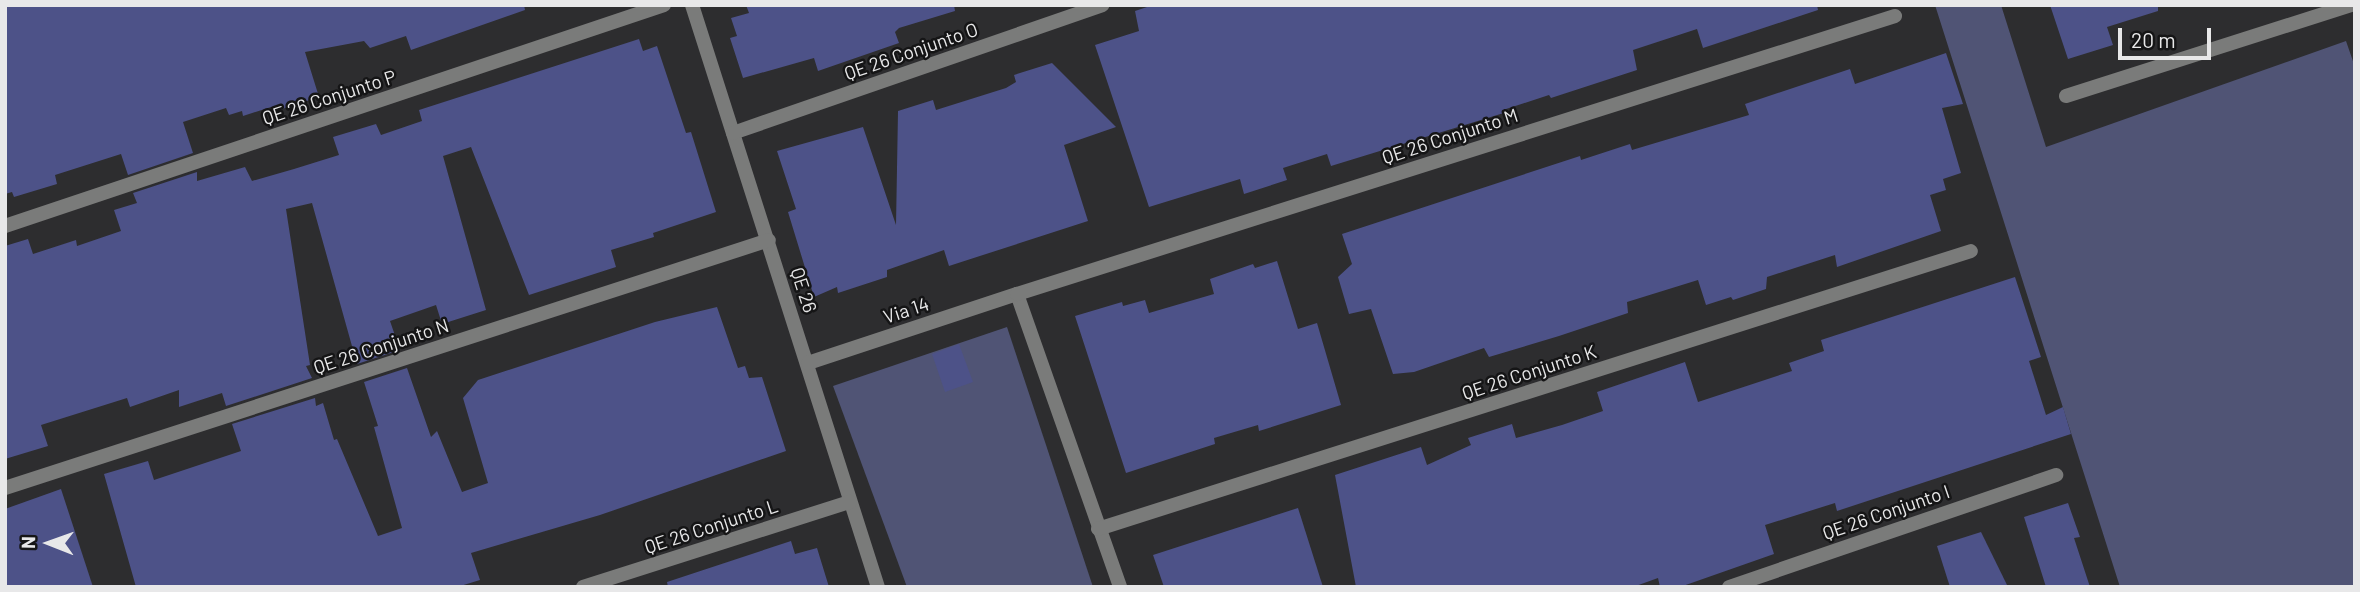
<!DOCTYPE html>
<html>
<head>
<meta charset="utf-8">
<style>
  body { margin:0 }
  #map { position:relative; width:2360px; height:592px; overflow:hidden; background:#2d2d2f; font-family:Barlow,sans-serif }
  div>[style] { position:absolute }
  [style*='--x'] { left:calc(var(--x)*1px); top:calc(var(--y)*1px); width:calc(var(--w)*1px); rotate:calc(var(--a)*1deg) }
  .green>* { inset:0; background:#505475 }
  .building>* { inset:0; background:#4d5288 }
  .street>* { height:14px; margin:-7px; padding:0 7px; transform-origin:7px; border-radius:7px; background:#7a7b7a }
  span { translate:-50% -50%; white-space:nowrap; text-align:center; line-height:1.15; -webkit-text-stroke:5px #151516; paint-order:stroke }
  .street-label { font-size:19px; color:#e8e8e9 }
  .frame { position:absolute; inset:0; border:7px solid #e8e8e9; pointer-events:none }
  .north { position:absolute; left:14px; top:508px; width:70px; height:70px; -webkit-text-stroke:5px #151516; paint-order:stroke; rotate:271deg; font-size:19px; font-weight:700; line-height:28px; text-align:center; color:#e8e8e9 }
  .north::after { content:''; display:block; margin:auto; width:24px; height:32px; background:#e8e8e9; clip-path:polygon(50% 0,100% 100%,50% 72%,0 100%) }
  .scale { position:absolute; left:2118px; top:28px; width:93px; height:32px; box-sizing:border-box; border:4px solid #e8e8e9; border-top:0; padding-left:9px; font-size:21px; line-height:24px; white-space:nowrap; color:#e8e8e9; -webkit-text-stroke:5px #151516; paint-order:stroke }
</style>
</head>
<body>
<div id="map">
  <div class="green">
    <div style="clip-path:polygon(1935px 5px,2001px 5px,2046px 147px,2346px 41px,2355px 67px,2355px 587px,2120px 587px)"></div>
    <div style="clip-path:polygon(1007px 327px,1093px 587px,907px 587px,833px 386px)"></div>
  </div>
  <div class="building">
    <div style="clip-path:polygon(5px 5px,524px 5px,525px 10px,411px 50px,406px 36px,370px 48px,364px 41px,305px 52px,319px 97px,276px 111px,271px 107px,243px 116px,242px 111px,229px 115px,226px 108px,183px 122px,193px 153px,128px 175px,121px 154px,55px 175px,57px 184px,14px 197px,12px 192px,5px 194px)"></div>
    <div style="clip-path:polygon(746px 5px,954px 5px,955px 11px,899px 28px,895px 32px,899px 43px,818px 71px,814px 58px,743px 78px,730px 38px,737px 36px,731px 18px,749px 13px)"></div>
    <div style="clip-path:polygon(1153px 5px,1817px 5px,1818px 10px,1703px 48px,1697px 29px,1633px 50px,1637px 70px,1551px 98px,1549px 95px,1506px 109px,1507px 112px,1331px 166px,1327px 154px,1283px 168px,1287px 180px,1244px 194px,1240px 179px,1149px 207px,1095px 45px,1139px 31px,1135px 11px)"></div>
    <div style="clip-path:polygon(2050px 5px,2158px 5px,2158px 11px,2107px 27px,2113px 45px,2068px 59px)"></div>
    <div style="clip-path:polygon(639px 39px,643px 51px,657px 46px,686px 133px,691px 132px,716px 212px,653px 233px,654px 237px,611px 250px,616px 267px,529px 295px,471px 147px,443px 156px,486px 310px,442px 324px,436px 305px,390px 321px,400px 350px,357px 364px,312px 203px,286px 209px,310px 365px,306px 366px,312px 378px,226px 406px,222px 393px,179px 407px,179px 390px,130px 407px,127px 398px,41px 425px,48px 446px,5px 459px,5px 246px,28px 239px,33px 254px,76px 240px,77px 246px,121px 231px,114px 210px,137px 203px,133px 193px,197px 172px,197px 181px,245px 167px,252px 181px,294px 169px,339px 155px,333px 137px,376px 124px,381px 135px,422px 121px,419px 110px)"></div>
    <div style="clip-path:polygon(1946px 53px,1963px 104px,1942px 108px,1961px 173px,1943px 179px,1946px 190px,1930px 195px,1941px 231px,1837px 267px,1835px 255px,1767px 277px,1766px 289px,1733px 300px,1731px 297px,1706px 305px,1698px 280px,1627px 302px,1628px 313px,1559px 336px,1489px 357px,1484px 348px,1414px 372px,1393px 374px,1371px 309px,1349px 314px,1338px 277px,1352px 264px,1342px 234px,1580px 156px,1581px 160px,1630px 144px,1632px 150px,1749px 115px,1745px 104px,1850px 69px,1855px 84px)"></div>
    <div style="clip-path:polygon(1052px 63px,1116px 127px,1064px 145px,1088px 221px,949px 266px,944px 250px,887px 270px,887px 277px,838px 293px,837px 287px,814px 297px,788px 212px,796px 209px,777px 151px,863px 127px,896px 225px,898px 111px,933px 100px,936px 110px,1006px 88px,1016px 82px,1014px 75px)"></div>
    <div style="clip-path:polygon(1277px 261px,1298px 329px,1317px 323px,1341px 405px,1259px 431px,1258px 425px,1214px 438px,1215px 444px,1126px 473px,1075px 316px,1122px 302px,1123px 306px,1145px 300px,1149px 313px,1214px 294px,1210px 279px,1253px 264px,1255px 268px)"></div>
    <div style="clip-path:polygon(2015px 277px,2041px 357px,2029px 361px,2046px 415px,2063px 407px,2071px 434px,1837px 511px,1835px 503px,1765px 525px,1774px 554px,1680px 587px,1660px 587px,1658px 578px,1633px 587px,1356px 587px,1335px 475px,1421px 447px,1427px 465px,1471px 445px,1468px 438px,1512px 424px,1516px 438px,1562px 425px,1603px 411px,1597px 392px,1685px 362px,1698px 402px,1792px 371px,1789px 363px,1824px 351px,1821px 340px)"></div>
    <div style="clip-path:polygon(717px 307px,738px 368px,745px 366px,749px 378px,762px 377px,786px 451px,600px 515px,471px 553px,480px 580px,457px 587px,136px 587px,104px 474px,148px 461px,154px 480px,241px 451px,232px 424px,315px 398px,316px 406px,323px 403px,334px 440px,337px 439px,378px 536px,402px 528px,374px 427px,378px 426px,364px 382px,407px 368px,431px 437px,437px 431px,462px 492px,488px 483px,463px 398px,478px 380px,655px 322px)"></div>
    <div style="clip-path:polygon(959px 344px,973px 382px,945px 392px,932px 354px)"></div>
    <div style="clip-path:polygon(61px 489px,93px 587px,5px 587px,5px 509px)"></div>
    <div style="clip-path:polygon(2068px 503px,2080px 537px,2074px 538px,2090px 587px,2046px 587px,2024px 517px)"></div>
    <div style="clip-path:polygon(1298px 508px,1323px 587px,1164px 587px,1153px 555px)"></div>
    <div style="clip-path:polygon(1981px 532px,2008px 587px,1950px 587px,1937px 546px)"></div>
    <div style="clip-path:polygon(791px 541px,795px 554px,817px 548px,829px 587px,668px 587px,667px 582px)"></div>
  </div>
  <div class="street">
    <div style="--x:692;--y:5;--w:611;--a:72.28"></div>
    <div style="--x:2066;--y:96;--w:300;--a:-17.7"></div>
    <div style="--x:733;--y:133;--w:391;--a:-19.1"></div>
    <div style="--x:5;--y:226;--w:695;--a:-18.54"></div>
    <div style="--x:1017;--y:294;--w:311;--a:70.6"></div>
    <div style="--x:808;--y:363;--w:220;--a:-18.3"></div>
    <div style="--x:1017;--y:294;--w:921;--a:-17.57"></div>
    <div style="--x:5;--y:488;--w:803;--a:-17.98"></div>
    <div style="--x:1098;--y:529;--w:916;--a:-17.66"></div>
    <div style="--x:583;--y:587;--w:280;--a:-17.7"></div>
    <div style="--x:1729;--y:587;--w:346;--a:-18.9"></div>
  </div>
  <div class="street-label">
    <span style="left:911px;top:51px;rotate:-19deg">QE 26 Conjunto O</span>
    <span style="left:329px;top:97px;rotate:-18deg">QE 26 Conjunto P</span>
    <span style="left:1450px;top:136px;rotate:-18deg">QE 26 Conjunto M</span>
    <span style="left:804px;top:290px;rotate:72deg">QE 26</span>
    <span style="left:906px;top:310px;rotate:-18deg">Via 14</span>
    <span style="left:381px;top:346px;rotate:-18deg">QE 26 Conjunto N</span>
    <span style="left:1529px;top:372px;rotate:-18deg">QE 26 Conjunto K</span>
    <span style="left:1886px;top:512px;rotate:-19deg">QE 26 Conjunto I</span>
    <span style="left:711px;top:526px;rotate:-18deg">QE 26 Conjunto L</span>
  </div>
  <div class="frame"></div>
  <div class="north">N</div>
  <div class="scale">20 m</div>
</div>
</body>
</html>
